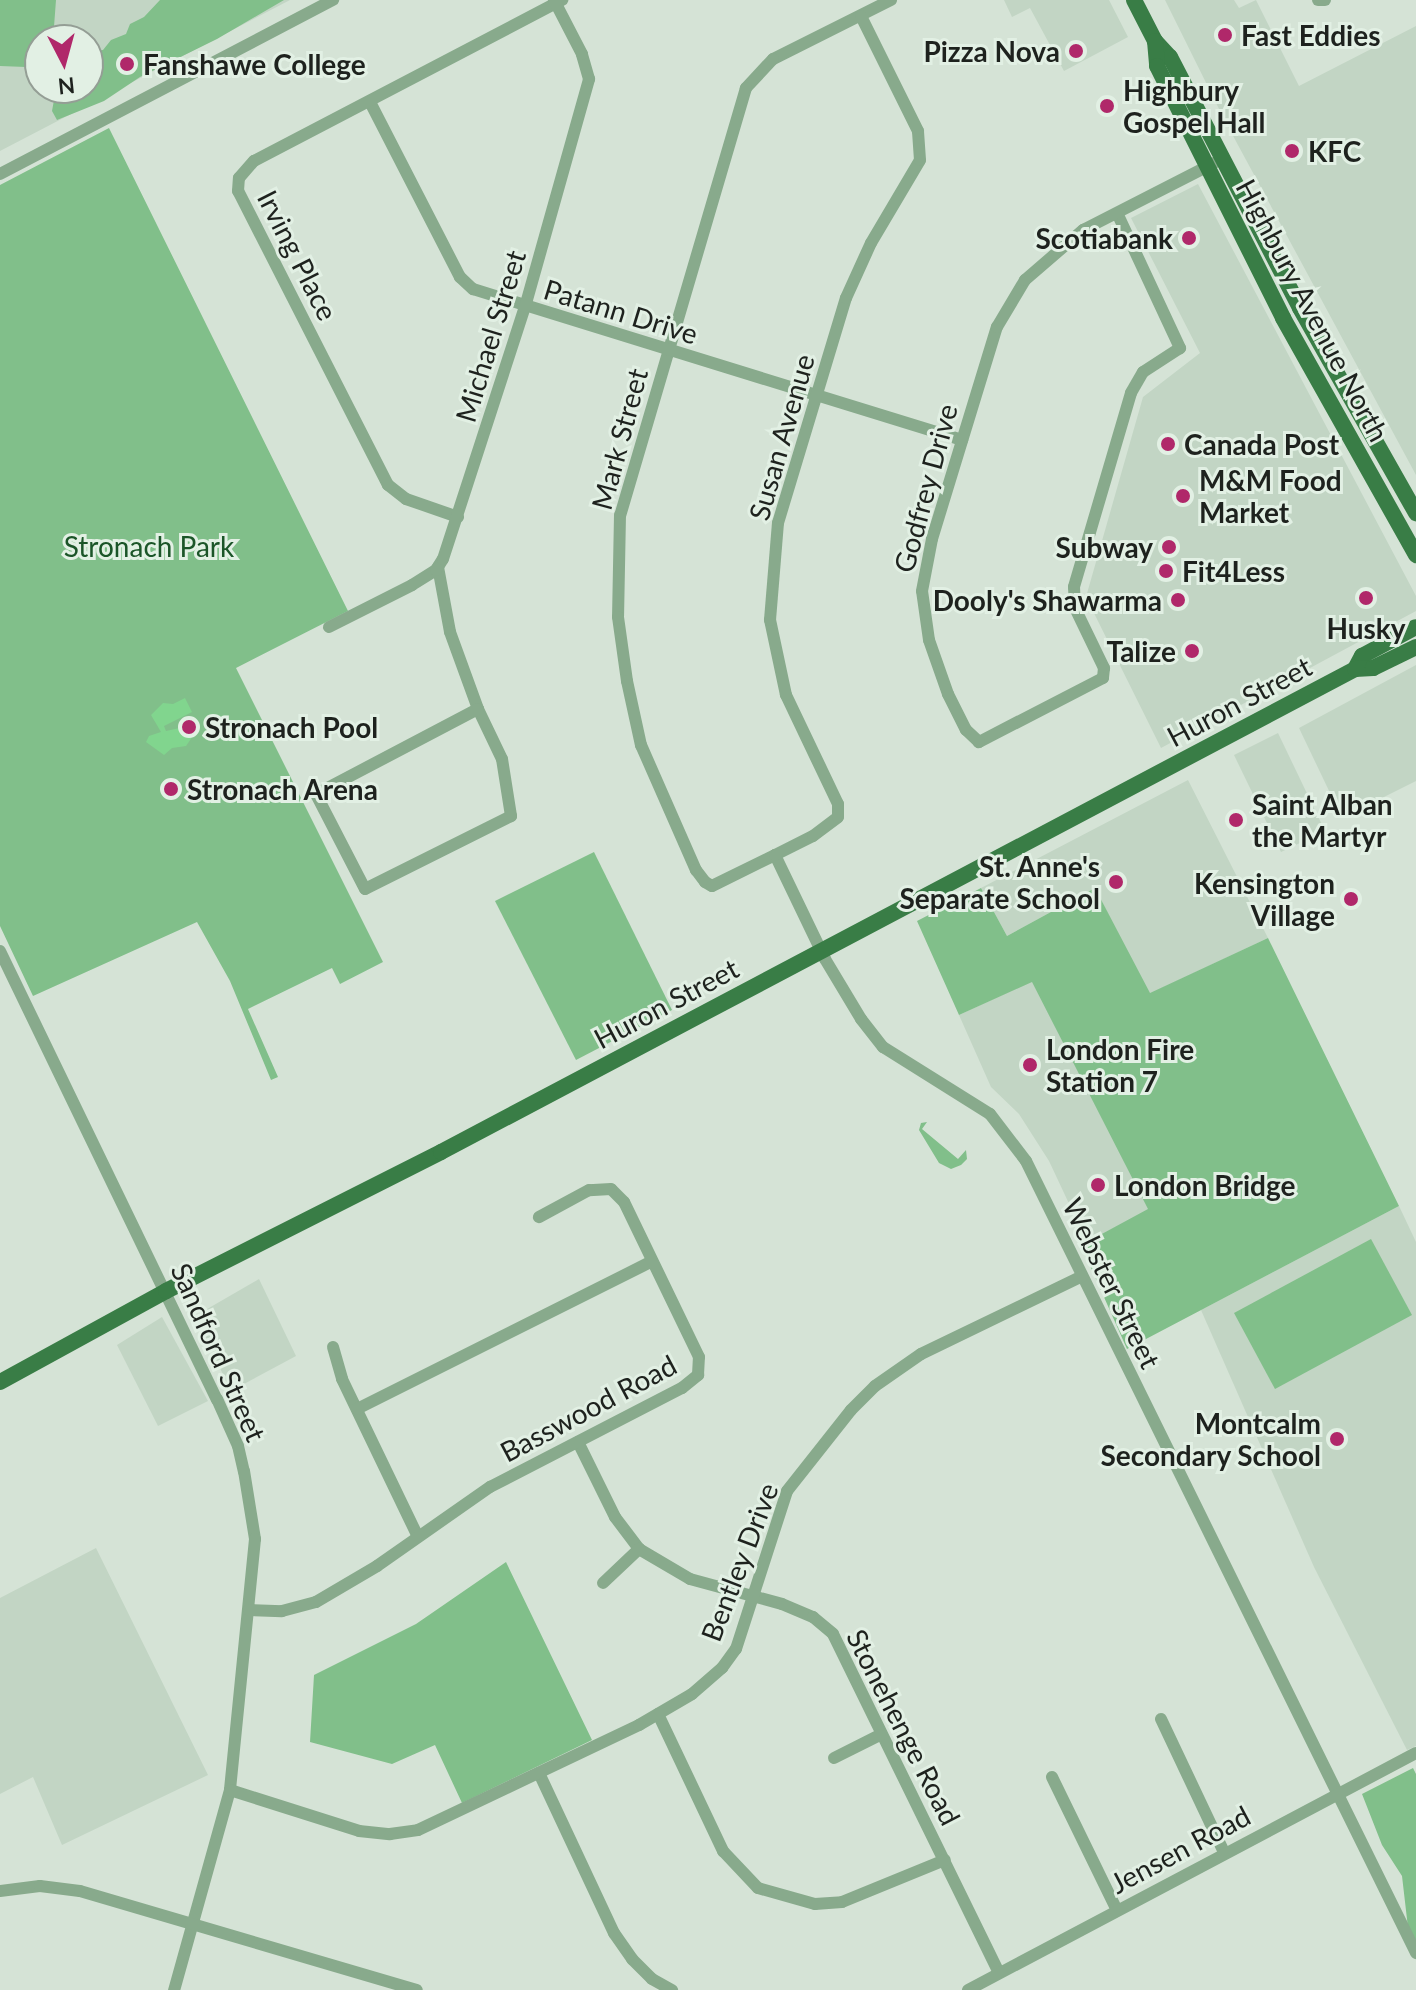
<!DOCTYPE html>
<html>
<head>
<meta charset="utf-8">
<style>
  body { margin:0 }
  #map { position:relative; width:1416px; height:1990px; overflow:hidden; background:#d5e3d6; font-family:Lato,sans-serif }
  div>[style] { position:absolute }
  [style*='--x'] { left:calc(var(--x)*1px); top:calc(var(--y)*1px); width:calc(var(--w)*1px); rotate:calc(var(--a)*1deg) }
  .built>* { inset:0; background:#c2d5c4 }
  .green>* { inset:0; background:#81bf8a }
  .water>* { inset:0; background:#81d58e }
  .minor>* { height:12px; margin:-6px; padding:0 6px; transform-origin:6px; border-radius:6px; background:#88aa8c }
  .major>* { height:16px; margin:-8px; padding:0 8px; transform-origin:8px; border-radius:8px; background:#397d46 }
  .dots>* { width:22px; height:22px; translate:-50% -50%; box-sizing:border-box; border:4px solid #e2f0e4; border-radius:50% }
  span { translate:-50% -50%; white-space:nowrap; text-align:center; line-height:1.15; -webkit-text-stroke:6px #e2f0e4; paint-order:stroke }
  .poi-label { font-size:28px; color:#1e221e; font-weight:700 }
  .left { translate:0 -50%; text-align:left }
  .right { translate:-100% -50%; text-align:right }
  .street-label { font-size:28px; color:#1e221e }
  .park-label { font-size:28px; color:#1b5528 }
  .north { position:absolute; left:24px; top:24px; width:80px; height:80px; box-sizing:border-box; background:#e2f0e4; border:2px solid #949e95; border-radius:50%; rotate:174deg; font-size:22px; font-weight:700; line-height:32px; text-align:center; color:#1e221e }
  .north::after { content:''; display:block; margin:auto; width:28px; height:36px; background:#b0286a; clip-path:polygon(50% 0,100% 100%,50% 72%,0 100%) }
</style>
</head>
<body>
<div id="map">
  <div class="built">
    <div style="clip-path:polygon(evenodd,0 0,290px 0,0 151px,0 0,40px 40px,88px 40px,88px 88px,40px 88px,40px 40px)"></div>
    <div style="clip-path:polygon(1004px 0,1109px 0,1128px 37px,1064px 71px,1030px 8px,1012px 17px)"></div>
    <div style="clip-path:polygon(1165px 0,1234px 0,1239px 8px,1256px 0,1299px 86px,1416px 26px,1416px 475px,1225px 121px)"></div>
    <div style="clip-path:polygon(1198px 184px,1416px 596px,1416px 611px,1161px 748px,1086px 597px,1143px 397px,1200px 353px,1131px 218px)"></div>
    <div style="clip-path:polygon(1416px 665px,1416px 781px,1342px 818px,1299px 728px)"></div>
    <div style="clip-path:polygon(1278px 733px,1325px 831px,1281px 852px,1234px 755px)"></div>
    <div style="clip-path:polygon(1188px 780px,1268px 938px,1149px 994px,1095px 888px,1007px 936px,981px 888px)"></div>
    <div style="clip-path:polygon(1032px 981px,1149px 1210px,1087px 1242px,1049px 1161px,1019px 1114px,991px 1087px,959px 1015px)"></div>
    <div style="clip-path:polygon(1399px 1206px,1416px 1242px,1416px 1746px,1407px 1750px,1314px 1567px,1201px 1310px)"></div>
    <div style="clip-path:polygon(259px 1279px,296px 1356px,231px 1391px,195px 1316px)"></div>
    <div style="clip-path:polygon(162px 1317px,208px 1401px,158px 1426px,117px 1345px)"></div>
    <div style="clip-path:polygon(96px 1548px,208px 1775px,62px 1845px,33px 1777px,0 1794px,0 1598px)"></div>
  </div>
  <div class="green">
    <div style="clip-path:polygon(0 0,56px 0,53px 40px,40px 40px,40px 59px,26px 67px,0 66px)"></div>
    <div style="clip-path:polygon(160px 0,284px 0,217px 39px,140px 77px,104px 101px,57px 120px,52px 111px,54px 100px,63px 88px,88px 88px,88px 52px,103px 50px,111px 40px,126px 34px,130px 24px,144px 17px)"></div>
    <div style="clip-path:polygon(109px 128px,348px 611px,236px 668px,383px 962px,340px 984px,332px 968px,248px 1009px,278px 1077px,271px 1080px,230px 981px,197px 922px,33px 996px,0 926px,0 185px)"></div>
    <div style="clip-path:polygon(594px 852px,672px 1010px,576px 1060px,495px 901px)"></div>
    <div style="clip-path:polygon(981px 888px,1007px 936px,1095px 888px,1150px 993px,1268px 938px,1399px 1206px,1127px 1349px,1088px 1261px,1087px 1242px,1148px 1209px,1032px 982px,959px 1015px,917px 921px)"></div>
    <div style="clip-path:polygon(927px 1122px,922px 1129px,958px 1159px,966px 1150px,967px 1159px,961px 1165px,951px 1169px,939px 1163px,919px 1130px,921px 1123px)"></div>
    <div style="clip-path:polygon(1371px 1239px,1412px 1315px,1275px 1389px,1234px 1313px)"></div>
    <div style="clip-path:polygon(506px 1562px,592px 1740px,462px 1803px,435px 1745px,392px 1764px,310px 1742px,314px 1675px,416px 1624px)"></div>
    <div style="clip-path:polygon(1413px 1768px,1416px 1774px,1416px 1956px,1410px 1945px,1402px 1876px,1382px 1845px,1362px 1794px)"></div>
  </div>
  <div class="water">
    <div style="clip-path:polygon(185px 698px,192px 712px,164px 726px,166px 731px,193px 725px,197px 730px,186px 746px,172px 748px,164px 755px,146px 742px,149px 736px,161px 732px,151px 715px,163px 703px,173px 704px)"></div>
  </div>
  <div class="minor">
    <div style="--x:891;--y:0;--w:132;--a:153.4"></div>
    <div style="--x:773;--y:59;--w:40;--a:133"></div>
    <div style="--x:746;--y:88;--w:445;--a:106.4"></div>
    <div style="--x:620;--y:515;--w:102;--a:91.1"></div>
    <div style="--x:618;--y:617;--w:65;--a:82"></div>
    <div style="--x:627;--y:681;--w:66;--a:77.7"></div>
    <div style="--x:641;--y:745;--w:137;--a:66.3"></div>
    <div style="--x:696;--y:870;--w:15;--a:53"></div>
    <div style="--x:705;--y:882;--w:8;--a:30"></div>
    <div style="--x:712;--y:886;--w:70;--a:-26.2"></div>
    <div style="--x:775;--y:855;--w:115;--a:64.3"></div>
    <div style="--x:825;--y:959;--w:70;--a:59"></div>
    <div style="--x:861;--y:1019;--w:36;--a:52"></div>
    <div style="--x:883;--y:1047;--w:126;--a:32.1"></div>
    <div style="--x:990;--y:1114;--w:59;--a:52.5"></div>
    <div style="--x:1026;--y:1161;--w:883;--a:63.78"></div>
    <div style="--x:1318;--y:0;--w:7;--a:0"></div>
    <div style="--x:370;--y:102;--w:197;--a:62.8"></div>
    <div style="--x:460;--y:277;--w:18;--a:43"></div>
    <div style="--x:473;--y:289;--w:512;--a:17.16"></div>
    <div style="--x:0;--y:174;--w:376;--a:-27.6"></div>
    <div style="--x:1118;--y:215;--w:147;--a:65"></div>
    <div style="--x:1180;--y:348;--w:44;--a:147"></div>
    <div style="--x:1143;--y:372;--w:24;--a:120"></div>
    <div style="--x:1131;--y:393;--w:202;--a:106.4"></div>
    <div style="--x:1074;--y:587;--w:21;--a:87"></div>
    <div style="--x:1075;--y:608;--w:67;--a:64.2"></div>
    <div style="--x:1104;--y:668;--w:10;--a:96"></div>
    <div style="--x:1103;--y:678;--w:140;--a:152.7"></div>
    <div style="--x:979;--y:742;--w:18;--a:-137"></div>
    <div style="--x:966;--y:730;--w:40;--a:-116.6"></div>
    <div style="--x:948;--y:694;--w:57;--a:-109.4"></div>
    <div style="--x:929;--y:640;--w:49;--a:-98.1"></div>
    <div style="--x:922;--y:591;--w:53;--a:-79.1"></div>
    <div style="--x:932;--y:539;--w:222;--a:-73"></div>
    <div style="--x:997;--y:327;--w:55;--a:-59.2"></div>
    <div style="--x:1025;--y:280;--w:77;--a:-40.8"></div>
    <div style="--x:1083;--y:230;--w:147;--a:-27.1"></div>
    <div style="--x:458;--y:517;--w:55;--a:-160.9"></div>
    <div style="--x:406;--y:499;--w:23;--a:-142"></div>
    <div style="--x:388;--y:485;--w:330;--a:-117"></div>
    <div style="--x:238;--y:191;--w:13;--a:-86"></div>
    <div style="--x:239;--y:178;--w:23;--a:-49"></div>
    <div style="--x:254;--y:161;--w:348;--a:-27.6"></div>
    <div style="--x:438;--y:567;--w:66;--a:79.5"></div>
    <div style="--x:450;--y:632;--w:82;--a:70"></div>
    <div style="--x:478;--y:709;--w:55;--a:64.4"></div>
    <div style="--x:502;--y:759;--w:58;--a:81"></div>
    <div style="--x:511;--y:816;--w:163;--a:153.4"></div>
    <div style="--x:365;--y:889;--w:107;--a:-117.3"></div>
    <div style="--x:316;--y:794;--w:183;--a:-27.7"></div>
    <div style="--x:329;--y:627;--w:93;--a:-26.8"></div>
    <div style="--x:412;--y:585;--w:28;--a:-32"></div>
    <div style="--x:436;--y:570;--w:13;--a:-58"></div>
    <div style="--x:443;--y:559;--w:265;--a:-72"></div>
    <div style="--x:525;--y:307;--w:237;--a:-74.3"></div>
    <div style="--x:589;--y:79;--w:26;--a:-106"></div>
    <div style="--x:582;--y:54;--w:61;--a:-117.4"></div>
    <div style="--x:775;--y:855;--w:42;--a:-26.6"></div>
    <div style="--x:813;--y:836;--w:31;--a:-37"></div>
    <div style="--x:838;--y:817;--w:13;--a:-90"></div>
    <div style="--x:838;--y:804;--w:121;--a:-115.5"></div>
    <div style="--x:786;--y:695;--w:77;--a:-102"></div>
    <div style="--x:770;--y:620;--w:97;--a:-85.3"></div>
    <div style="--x:778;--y:523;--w:235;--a:-73.2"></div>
    <div style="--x:846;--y:298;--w:60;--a:-65.6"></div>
    <div style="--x:871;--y:243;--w:96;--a:-59.4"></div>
    <div style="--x:920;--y:160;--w:29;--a:-94"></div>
    <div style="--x:918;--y:131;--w:128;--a:-116.4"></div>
    <div style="--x:0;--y:951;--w:498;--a:64.2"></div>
    <div style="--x:217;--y:1399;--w:51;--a:65.9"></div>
    <div style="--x:238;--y:1446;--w:26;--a:77"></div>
    <div style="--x:244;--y:1471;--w:69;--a:80.8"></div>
    <div style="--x:255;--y:1539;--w:252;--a:95.7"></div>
    <div style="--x:230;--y:1790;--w:208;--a:105.6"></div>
    <div style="--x:333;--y:1347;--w:33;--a:74"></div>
    <div style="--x:342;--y:1379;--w:175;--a:64.3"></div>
    <div style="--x:357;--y:1409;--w:330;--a:-26.6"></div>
    <div style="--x:578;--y:1442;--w:84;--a:63.7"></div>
    <div style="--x:615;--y:1517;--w:40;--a:53"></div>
    <div style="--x:639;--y:1549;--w:59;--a:30.5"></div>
    <div style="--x:690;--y:1579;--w:95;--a:15.2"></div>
    <div style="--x:782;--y:1604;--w:34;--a:23"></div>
    <div style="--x:813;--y:1617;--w:26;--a:40"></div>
    <div style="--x:833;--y:1634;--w:375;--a:63.9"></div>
    <div style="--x:603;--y:1583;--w:50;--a:-43.4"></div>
    <div style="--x:249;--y:1610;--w:33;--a:2"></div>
    <div style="--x:282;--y:1611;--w:35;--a:-15"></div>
    <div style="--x:316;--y:1602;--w:71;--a:-30.5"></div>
    <div style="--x:377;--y:1566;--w:138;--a:-35"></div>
    <div style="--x:490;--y:1487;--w:216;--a:-27.3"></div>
    <div style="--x:682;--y:1388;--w:21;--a:-39"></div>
    <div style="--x:698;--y:1375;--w:18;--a:-87"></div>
    <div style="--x:699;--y:1357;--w:172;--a:-115.8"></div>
    <div style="--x:624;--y:1202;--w:18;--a:-135"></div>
    <div style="--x:611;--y:1189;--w:22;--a:177"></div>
    <div style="--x:589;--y:1190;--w:57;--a:151.6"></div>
    <div style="--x:658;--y:1714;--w:152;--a:64.6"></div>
    <div style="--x:723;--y:1851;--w:51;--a:46.6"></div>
    <div style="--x:758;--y:1888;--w:59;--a:15.7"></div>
    <div style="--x:815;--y:1904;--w:27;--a:-4"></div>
    <div style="--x:842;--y:1902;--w:111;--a:-22.2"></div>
    <div style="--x:1161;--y:1719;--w:147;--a:64.7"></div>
    <div style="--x:834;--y:1758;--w:51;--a:-26.6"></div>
    <div style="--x:539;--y:1773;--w:177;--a:64.9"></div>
    <div style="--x:614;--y:1933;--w:32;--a:55"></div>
    <div style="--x:632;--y:1959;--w:28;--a:45"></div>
    <div style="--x:652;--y:1979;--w:23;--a:29"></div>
    <div style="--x:1052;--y:1777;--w:148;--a:64"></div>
    <div style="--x:230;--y:1790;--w:135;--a:17.6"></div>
    <div style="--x:359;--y:1831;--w:31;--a:6"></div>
    <div style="--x:390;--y:1834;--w:28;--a:-8"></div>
    <div style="--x:418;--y:1830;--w:245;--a:-25.4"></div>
    <div style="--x:639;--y:1725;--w:61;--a:-30.3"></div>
    <div style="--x:692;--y:1694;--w:40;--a:-41"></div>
    <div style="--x:722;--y:1668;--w:24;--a:-54"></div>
    <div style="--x:736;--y:1649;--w:166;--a:-72.1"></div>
    <div style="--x:787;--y:1491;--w:103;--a:-51.7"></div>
    <div style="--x:851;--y:1410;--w:34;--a:-45"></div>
    <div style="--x:875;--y:1386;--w:56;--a:-34.8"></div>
    <div style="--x:921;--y:1354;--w:179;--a:-25.8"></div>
    <div style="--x:0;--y:1891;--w:40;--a:-7.1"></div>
    <div style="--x:40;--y:1886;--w:40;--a:7.1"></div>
    <div style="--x:80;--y:1891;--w:351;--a:16.4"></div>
    <div style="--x:968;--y:1990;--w:507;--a:-27.88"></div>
  </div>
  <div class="major">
    <div style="--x:1134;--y:0;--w:46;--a:62.9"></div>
    <div style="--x:1155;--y:41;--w:22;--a:47"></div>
    <div style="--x:1170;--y:57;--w:283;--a:62.6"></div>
    <div style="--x:1300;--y:308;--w:236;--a:60.5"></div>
    <div style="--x:1155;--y:41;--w:25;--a:85"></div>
    <div style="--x:1157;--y:66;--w:282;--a:63.4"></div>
    <div style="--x:1283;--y:318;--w:272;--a:60.7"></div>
    <div style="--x:1355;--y:669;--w:15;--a:-62"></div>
    <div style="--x:1362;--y:656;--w:61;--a:-28.2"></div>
    <div style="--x:0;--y:1382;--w:189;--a:-28.7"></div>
    <div style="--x:166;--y:1291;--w:308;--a:-26.8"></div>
    <div style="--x:441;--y:1152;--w:1034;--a:-27.85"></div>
    <div style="--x:1355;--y:669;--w:18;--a:-3"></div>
    <div style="--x:1373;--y:668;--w:48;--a:-26"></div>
  </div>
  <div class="dots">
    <div style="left:1225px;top:35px;background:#b0286a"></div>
    <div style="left:1076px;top:51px;background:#b0286a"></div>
    <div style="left:127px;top:64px;background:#b0286a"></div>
    <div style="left:1107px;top:106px;background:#b0286a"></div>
    <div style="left:1292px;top:151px;background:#b0286a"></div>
    <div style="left:1189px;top:238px;background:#b0286a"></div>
    <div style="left:1168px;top:444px;background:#b0286a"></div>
    <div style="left:1183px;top:496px;background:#b0286a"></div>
    <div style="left:1169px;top:547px;background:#b0286a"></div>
    <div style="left:1166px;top:571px;background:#b0286a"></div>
    <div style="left:1366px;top:598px;background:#b0286a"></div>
    <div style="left:1178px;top:600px;background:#b0286a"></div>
    <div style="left:1192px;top:651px;background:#b0286a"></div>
    <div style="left:189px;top:727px;background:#b0286a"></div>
    <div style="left:171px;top:789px;background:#b0286a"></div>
    <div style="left:1236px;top:820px;background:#b0286a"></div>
    <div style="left:1116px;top:882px;background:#b0286a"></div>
    <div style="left:1351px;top:899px;background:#b0286a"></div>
    <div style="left:1030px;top:1065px;background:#b0286a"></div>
    <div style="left:1098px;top:1185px;background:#b0286a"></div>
    <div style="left:1337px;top:1439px;background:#b0286a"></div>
  </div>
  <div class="poi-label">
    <span class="left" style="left:1241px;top:35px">Fast Eddies</span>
    <span class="right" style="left:1060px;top:51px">Pizza Nova</span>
    <span class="left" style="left:143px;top:64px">Fanshawe College</span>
    <span class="left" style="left:1123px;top:106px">Highbury<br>Gospel Hall</span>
    <span class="left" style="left:1308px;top:151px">KFC</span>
    <span class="right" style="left:1173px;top:238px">Scotiabank</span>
    <span class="left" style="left:1184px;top:444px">Canada Post</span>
    <span class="left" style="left:1199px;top:496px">M&amp;M Food<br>Market</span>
    <span class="right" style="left:1153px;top:547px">Subway</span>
    <span class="left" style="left:1182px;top:571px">Fit4Less</span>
    <span class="right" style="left:1162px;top:600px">Dooly's Shawarma</span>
    <span style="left:1366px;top:628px">Husky</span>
    <span class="right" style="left:1176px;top:651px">Talize</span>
    <span class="left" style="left:205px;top:727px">Stronach Pool</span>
    <span class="left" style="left:187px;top:789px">Stronach Arena</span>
    <span class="left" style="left:1252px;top:820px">Saint Alban<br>the Martyr</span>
    <span class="right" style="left:1100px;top:882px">St. Anne's<br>Separate School</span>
    <span class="right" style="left:1335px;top:899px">Kensington<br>Village</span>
    <span class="left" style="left:1046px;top:1065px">London Fire<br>Station 7</span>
    <span class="left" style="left:1114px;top:1185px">London Bridge</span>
    <span class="right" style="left:1321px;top:1439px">Montcalm<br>Secondary School</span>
  </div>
  <div class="street-label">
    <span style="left:298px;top:255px;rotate:63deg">Irving Place</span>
    <span style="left:1313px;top:310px;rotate:62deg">Highbury Avenue North</span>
    <span style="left:621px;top:311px;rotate:17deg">Patann Drive</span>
    <span style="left:490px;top:336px;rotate:-73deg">Michael Street</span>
    <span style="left:781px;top:437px;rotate:-74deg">Susan Avenue</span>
    <span style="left:619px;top:439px;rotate:-75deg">Mark Street</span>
    <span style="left:925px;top:488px;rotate:-75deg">Godfrey Drive</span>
    <span style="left:1239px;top:701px;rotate:-28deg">Huron Street</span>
    <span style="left:666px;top:1003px;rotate:-28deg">Huron Street</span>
    <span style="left:1112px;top:1283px;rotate:64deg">Webster Street</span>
    <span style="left:219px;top:1352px;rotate:66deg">Sandford Street</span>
    <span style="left:588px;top:1408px;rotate:-28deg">Basswood Road</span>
    <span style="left:739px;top:1562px;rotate:-69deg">Bentley Drive</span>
    <span style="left:904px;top:1727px;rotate:63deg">Stonehenge Road</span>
    <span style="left:1180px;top:1849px;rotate:-28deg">Jensen Road</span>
  </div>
  <div class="park-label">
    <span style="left:149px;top:546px">Stronach Park</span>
  </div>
  <div class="north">N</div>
</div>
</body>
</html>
